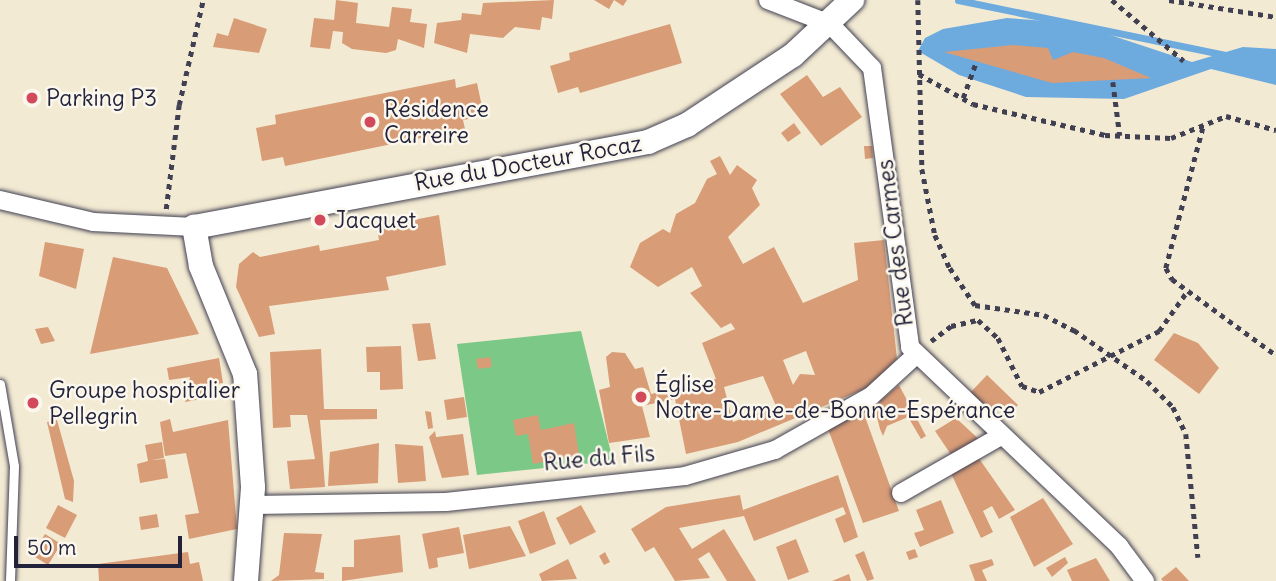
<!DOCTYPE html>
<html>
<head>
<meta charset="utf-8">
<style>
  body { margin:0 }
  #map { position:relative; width:1276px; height:581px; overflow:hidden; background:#f3ead3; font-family:Delius,sans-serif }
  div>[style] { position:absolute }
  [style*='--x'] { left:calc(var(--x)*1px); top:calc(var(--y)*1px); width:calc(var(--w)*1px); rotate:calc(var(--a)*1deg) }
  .green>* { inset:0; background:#7cc886 }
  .water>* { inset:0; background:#6dabdf }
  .stream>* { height:7px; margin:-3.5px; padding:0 3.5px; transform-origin:3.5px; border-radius:3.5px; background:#6dabdf }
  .building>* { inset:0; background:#d89c77 }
  .path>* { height:4.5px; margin-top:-2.25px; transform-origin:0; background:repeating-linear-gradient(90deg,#414052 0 5px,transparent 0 10px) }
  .roads { filter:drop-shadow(0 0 2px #414052) drop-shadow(0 0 2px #414052) }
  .lane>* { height:9px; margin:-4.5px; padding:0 4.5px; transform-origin:4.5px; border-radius:4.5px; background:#fff }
  .street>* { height:18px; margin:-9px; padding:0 9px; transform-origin:9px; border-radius:9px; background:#fff }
  .secondary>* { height:24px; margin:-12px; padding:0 12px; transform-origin:12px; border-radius:12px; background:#fff }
  .dots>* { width:19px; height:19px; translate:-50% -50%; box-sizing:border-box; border:4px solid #fbf7ec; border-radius:50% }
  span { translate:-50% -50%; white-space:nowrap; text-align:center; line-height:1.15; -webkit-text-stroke:5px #fbf7ec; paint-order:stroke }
  .poi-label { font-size:23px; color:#22223b }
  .left { translate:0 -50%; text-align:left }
  .street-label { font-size:23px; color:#22223b }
  .scale { position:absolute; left:14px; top:536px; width:168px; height:32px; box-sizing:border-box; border:4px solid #22223b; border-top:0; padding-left:9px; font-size:21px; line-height:24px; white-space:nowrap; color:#22223b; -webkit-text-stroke:5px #fbf7ec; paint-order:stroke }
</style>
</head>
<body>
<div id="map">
  <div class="green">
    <div style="clip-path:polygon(581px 331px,613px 461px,477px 475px,457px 344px)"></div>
  </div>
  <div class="water">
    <div style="clip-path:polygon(1007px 18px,1074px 23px,1192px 62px,1243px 47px,1276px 49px,1276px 85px,1211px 69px,1124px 99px,1026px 97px,959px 75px,918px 51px,925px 38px,943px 29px)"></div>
  </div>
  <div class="stream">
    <div style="--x:958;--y:0;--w:279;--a:11.6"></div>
  </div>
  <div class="building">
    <div style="clip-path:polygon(336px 0,358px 3px,356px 23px,389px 27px,392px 7px,412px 9px,410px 22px,427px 24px,424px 48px,398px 39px,396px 50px,386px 53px,352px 49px,342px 43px,343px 32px,333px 31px,330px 49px,310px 47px,314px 18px,334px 20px)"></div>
    <div style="clip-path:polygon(554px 0,552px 19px,542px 17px,540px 30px,515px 27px,503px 38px,470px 34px,467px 53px,434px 43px,437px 23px,461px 20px,462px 13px,481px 15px,483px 3px)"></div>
    <div style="clip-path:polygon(594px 0,627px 0,623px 6px,614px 0,609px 9px)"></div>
    <div style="clip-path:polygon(234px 18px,267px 29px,259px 53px,213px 47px,217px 33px,228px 36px)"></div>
    <div style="clip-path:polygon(670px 24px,682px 63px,580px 93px,578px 87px,558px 93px,550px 66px,570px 60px,569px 53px)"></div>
    <div style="clip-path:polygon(1013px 45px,1048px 48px,1053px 60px,1073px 52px,1104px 58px,1151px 78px,1052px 83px,944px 52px)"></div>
    <div style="clip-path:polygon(807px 75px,823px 97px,840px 87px,862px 117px,821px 146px,780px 94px)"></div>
    <div style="clip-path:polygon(455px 79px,456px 88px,477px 83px,484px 116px,463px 120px,465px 129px,285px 166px,283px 157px,262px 161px,256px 128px,276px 124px,275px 115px)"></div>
    <div style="clip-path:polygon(794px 123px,801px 133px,788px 142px,781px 133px)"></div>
    <div style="clip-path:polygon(864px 146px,872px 146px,873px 158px,865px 159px)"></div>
    <div style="clip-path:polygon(evenodd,720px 156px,730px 175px,737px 165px,757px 180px,752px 188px,760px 205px,728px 237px,743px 264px,774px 247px,803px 303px,858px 280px,854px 243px,884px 240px,897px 359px,867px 388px,738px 442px,686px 454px,675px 399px,642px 406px,650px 437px,609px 443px,599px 390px,610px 387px,606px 357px,612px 352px,625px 353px,635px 369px,643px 367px,651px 394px,716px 379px,702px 343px,735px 329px,731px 323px,721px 328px,690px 293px,702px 286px,692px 267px,658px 287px,630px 267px,640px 243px,663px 229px,670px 233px,676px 214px,695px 203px,707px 179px,717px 174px,710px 161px,720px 156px,806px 351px,815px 375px,800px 374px,793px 385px,783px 360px,806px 351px,720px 156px,763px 376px,776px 406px,733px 422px,724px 387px,763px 376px)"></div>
    <div style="clip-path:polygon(439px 215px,446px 265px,386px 277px,389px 290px,269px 306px,275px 334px,259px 337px,236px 287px,239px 264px,253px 252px,260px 257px,319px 245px,320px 251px,379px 240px,377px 227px)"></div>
    <div style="clip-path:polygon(45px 242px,84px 249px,76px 289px,39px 276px)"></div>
    <div style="clip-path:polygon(113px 257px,167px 268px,199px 334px,90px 354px)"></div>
    <div style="clip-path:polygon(430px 323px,436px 359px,418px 361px,412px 324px)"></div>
    <div style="clip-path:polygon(48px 327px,55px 341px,41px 344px,35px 329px)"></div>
    <div style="clip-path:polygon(1174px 333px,1198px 343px,1219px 368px,1199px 394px,1154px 360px)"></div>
    <div style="clip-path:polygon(401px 346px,403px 389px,380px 390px,380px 372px,367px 372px,366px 347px)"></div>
    <div style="clip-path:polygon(321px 349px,324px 409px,377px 409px,377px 419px,320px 420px,325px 487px,290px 489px,287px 461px,315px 459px,307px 415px,290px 415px,291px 427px,273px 428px,270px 352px)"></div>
    <div style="clip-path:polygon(490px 357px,492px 367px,478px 369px,476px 359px)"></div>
    <div style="clip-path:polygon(219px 358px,223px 383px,204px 386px,206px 398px,185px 402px,190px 377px,169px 380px,167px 368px)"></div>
    <div style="clip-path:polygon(987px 375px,1018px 405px,1009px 414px,1000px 405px,990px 415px,968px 395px)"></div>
    <div style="clip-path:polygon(899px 385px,926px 436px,921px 439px,908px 417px,887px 426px,883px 436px,880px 429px,874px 406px)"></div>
    <div style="clip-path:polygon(464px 397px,467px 417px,447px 420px,444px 400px)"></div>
    <div style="clip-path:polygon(425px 411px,431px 412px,433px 428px,428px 429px)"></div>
    <div style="clip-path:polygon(863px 411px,899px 511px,863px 523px,828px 429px)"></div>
    <div style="clip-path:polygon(538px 415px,541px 430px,574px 423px,579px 455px,533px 464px,528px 434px,516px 436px,513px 420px)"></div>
    <div style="clip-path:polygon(956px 418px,984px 444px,954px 459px,935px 431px)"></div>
    <div style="clip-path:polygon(170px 419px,173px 432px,228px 420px,237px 529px,189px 539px,185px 515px,199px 513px,186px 453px,165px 456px,160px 422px)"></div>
    <div style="clip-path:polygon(57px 420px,74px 481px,73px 502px,65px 499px,47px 422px)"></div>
    <div style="clip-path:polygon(435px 431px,436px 437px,463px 434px,469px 475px,442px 478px,429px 437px)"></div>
    <div style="clip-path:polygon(162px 442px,164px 458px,151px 460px,165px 459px,168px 478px,140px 483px,137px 464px,148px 461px,145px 445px)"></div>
    <div style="clip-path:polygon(379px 443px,378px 483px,328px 486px,330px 452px)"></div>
    <div style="clip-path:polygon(395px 444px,423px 446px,426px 481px,398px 483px)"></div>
    <div style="clip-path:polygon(978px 457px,1015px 510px,999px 519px,992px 506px,983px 511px,993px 532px,981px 538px,950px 471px)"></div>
    <div style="clip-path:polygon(838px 475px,858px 537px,844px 543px,835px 519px,846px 514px,843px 507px,754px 541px,744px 516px,679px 528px,692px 549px,724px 529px,756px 581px,727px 581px,709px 552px,698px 559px,710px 578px,675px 581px,654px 547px,645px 552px,631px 529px,666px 507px,740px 495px,743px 510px)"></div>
    <div style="clip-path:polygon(1043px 498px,1073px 544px,1034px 567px,1010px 517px)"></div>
    <div style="clip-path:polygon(941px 500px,954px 533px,920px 547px,914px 533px,924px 530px,916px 510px)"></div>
    <div style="clip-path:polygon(58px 505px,77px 515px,65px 538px,46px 528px)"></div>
    <div style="clip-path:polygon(581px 505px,596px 532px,570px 545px,556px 518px)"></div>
    <div style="clip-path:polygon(544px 511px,556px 544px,530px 554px,518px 521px)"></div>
    <div style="clip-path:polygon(157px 514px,159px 527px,141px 530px,139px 517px)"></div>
    <div style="clip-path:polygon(510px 526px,526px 556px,469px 569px,463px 535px)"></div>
    <div style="clip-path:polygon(459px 527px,464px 553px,437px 558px,438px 567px,429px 569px,422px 534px)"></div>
    <div style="clip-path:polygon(284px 533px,322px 534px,315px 572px,324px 573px,324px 579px,271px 581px,279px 575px)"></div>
    <div style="clip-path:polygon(45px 534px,61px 544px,48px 565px,32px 555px)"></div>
    <div style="clip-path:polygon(400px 535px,403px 572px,342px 581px,342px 567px,354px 567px,354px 540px)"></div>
    <div style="clip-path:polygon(796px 539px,809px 572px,788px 580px,776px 547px)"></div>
    <div style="clip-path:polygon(915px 549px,918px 557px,909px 560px,906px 552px)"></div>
    <div style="clip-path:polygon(864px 551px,874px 579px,867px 581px,855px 555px)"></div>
    <div style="clip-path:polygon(188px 552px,190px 564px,199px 562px,203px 581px,99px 581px,98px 564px)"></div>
    <div style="clip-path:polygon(605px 552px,610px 562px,604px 565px,599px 556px)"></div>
    <div style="clip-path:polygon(1065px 557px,1068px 563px,1052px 577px,1046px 568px)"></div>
    <div style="clip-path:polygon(1096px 558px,1110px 581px,1072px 581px,1067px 570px)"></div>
    <div style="clip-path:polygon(568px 559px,577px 579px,542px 581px,539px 574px)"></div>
    <div style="clip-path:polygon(992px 559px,994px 565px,982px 570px,987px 581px,975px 581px,969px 565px)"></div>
    <div style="clip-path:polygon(1176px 567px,1189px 581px,1163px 581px,1161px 579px)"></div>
    <div style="clip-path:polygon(849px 574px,851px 581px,832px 581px)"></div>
  </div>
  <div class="path">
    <div style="--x:918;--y:0;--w:169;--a:88.6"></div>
    <div style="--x:922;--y:169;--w:67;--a:78.9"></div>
    <div style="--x:935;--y:235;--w:36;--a:66"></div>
    <div style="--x:950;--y:268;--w:45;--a:56"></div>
    <div style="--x:975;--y:305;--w:70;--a:8.2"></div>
    <div style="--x:1044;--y:315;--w:34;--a:27"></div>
    <div style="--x:1074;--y:330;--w:89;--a:34.9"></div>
    <div style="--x:1147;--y:381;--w:37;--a:45"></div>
    <div style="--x:1173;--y:407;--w:30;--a:64"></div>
    <div style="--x:1186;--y:434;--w:124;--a:84.4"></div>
    <div style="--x:1112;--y:0;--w:94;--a:40.3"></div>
    <div style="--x:1169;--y:0;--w:108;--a:9"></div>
    <div style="--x:919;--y:74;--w:62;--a:29.1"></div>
    <div style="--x:973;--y:104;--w:136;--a:13.2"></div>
    <div style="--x:1105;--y:135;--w:66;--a:2.6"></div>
    <div style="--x:1171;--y:138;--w:59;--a:-21.8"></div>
    <div style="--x:1226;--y:116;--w:52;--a:15.6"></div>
    <div style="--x:1113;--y:82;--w:54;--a:82.6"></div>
    <div style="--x:963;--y:98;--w:35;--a:-70"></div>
    <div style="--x:1203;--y:128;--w:145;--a:104.8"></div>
    <div style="--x:1166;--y:268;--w:13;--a:61"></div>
    <div style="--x:1172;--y:279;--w:129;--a:36.2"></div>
    <div style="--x:166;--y:209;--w:105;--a:-82.9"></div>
    <div style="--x:179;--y:105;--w:108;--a:-77.1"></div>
    <div style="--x:931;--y:341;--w:25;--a:-37"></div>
    <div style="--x:951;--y:326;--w:28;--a:-13"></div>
    <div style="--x:978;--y:320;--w:27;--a:42"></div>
    <div style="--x:998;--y:338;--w:54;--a:63.4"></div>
    <div style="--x:1022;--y:386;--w:18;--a:19"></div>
    <div style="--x:1039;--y:392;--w:135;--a:-26.9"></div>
    <div style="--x:1159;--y:331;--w:50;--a:-54.7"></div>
  </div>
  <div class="roads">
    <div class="lane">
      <div style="--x:0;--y:384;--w:83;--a:80.3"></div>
      <div style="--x:14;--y:466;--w:115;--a:92"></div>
    </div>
    <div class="street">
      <div style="--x:768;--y:0;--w:66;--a:21.2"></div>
      <div style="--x:830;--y:24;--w:61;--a:46.3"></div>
      <div style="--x:872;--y:68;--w:282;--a:82.2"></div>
      <div style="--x:910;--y:347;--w:289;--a:43.6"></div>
      <div style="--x:1119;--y:546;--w:44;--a:53.4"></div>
      <div style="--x:0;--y:200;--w:96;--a:13.3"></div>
      <div style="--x:93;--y:222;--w:101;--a:2.8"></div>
      <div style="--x:901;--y:493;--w:115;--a:-29.7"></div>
      <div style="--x:253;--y:505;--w:193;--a:-0.9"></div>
      <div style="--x:446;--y:502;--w:240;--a:-6.2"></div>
      <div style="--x:685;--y:476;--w:94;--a:-16.1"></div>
      <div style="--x:775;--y:450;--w:110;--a:-29.4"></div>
      <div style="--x:871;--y:396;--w:62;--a:-42.4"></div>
    </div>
    <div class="secondary">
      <div style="--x:246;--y:581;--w:94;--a:-85.7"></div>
      <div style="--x:253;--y:487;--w:113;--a:-94"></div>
      <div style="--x:245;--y:374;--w:117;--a:-112.2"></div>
      <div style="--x:201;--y:266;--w:40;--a:-100"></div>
      <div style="--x:194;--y:227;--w:462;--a:-10.6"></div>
      <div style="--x:648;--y:142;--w:43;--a:-23.6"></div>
      <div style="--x:687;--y:125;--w:127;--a:-33.4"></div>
      <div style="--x:793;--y:55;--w:81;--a:-43"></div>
    </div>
  </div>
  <div class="dots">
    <div style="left:32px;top:98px;background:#d1495b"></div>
    <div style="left:370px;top:122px;background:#d1495b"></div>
    <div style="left:320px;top:220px;background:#d1495b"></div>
    <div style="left:641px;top:397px;background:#d1495b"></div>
    <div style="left:33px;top:403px;background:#d1495b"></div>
  </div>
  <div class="poi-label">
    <span class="left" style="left:46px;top:98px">Parking P3</span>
    <span class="left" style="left:384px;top:122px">Résidence<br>Carreire</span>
    <span class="left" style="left:334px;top:220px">Jacquet</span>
    <span class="left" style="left:655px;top:397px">Église<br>Notre-Dame-de-Bonne-Espérance</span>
    <span class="left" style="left:49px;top:403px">Groupe hospitalier<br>Pellegrin</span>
  </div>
  <div class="street-label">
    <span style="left:528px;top:163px;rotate:-10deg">Rue du Docteur Rocaz</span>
    <span style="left:895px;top:243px;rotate:-97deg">Rue des Carmes</span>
    <span style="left:599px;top:458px;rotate:-5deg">Rue du Fils</span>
  </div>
  <div class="scale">50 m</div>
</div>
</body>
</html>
